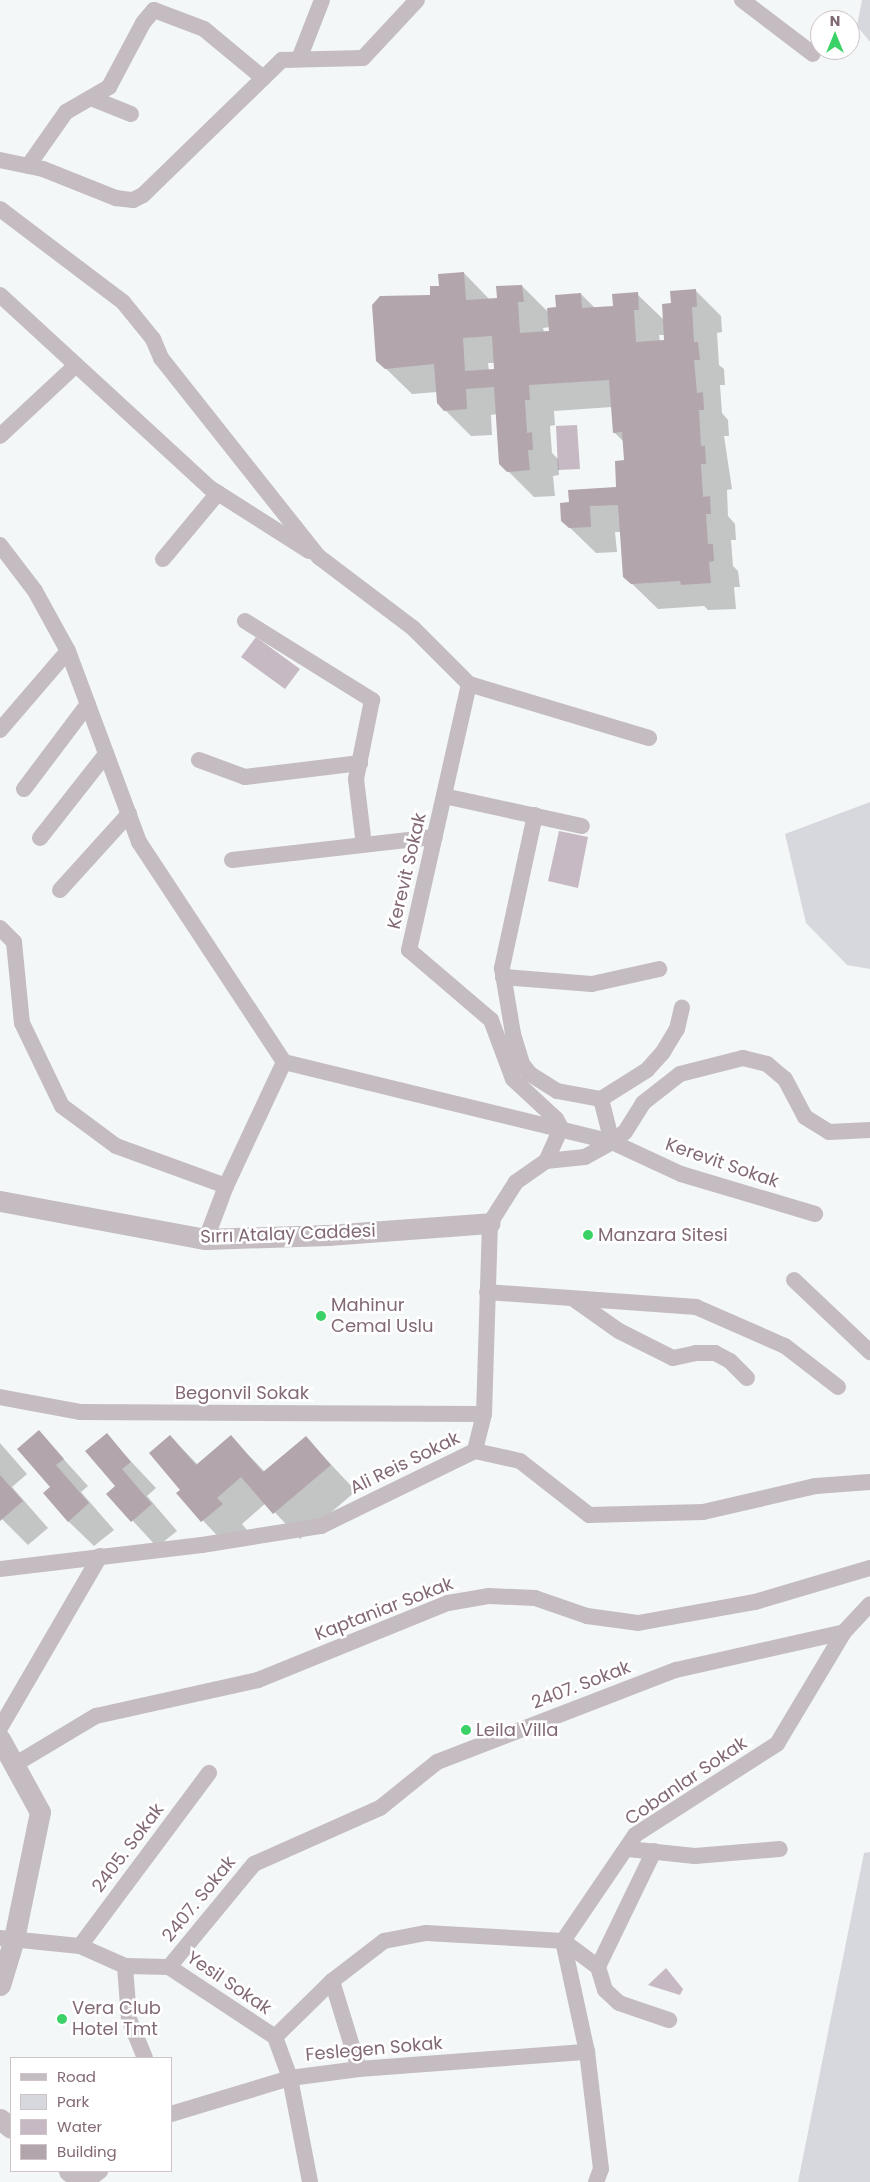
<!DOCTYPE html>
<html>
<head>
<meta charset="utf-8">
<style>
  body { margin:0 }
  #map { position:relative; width:870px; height:2182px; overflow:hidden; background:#f4f7f7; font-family:Poppins,sans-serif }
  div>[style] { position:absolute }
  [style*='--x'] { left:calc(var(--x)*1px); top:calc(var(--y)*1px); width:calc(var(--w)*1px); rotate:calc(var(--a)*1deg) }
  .green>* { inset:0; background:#d6d8dd }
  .water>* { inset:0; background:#c7b9c3 }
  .shadow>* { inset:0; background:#0003 }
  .building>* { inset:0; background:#b2a5ac }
  .minor>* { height:16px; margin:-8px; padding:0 8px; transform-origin:8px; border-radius:8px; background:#c4bcc0 }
  .tertiary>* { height:21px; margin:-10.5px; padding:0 10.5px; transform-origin:10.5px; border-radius:10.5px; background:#c4bcc0 }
  .dots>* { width:14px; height:14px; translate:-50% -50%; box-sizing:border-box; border:2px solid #fff; border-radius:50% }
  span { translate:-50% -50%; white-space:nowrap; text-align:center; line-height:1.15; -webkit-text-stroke:5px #fff; paint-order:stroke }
  .street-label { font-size:18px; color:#826976 }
  .poi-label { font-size:18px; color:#826976 }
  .left { translate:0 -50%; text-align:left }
  .legend { position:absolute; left:10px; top:2057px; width:162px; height:115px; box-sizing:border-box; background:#fff; border:1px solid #cdc3c8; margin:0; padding:6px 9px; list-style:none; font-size:15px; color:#826976 }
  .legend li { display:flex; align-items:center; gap:10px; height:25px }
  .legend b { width:25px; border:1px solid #cdc3c8 }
  .north { position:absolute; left:810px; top:10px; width:50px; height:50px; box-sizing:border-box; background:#fff; border:1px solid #cdc3c8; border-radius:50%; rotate:0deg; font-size:14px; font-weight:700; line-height:20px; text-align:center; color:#826976 }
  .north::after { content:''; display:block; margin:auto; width:18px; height:22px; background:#3ad166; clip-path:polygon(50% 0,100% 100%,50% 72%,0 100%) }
</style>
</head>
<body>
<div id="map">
  <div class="green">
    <div style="clip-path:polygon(862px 0,870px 0,870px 42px,857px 26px)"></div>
    <div style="clip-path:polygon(870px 802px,870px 969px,847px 965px,806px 923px,785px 834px)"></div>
    <div style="clip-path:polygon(870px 1852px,870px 2182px,798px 2182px,864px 1853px)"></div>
  </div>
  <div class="water">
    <div style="clip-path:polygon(577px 425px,580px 469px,558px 470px,556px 426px)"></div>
    <div style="clip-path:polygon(256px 637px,300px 669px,285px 689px,241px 657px)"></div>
    <div style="clip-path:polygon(559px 831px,588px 837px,578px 888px,548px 881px)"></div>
    <div style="clip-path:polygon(666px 1968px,683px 1989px,680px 1995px,648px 1985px)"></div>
  </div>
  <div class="shadow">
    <div style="clip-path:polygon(evenodd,464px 273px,490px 300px,499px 300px,522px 286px,549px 313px,581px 294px,595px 308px,614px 307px,637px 294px,664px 320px,672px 304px,695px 290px,721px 316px,722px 332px,717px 333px,719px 365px,724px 369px,725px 385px,720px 385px,722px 413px,728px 420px,729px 436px,724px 436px,732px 489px,727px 490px,728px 516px,735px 524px,736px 540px,731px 540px,733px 566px,738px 571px,740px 587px,734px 587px,736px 609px,708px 610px,704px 606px,658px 609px,624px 576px,621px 532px,615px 532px,617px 552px,596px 553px,562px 520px,570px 504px,618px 488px,625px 462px,624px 442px,614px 432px,612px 407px,554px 411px,555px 425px,550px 426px,552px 453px,558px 459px,559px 475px,553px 476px,555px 496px,534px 497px,501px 464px,497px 414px,491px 415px,492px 435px,471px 436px,438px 403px,437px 392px,412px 394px,377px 360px,441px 287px,464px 273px,550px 327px,550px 332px,544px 332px,543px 328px,550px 327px,464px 273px,659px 335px,665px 335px,665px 341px,660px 341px,659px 335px,464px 273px,488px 363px,495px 363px,495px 371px,489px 371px,488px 363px)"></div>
    <div style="clip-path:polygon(39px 1432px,88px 1486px,81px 1492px,114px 1530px,94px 1546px,68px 1521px,52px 1487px)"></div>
    <div style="clip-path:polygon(106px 1435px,156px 1488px,147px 1496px,177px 1531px,157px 1547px,108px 1494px,117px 1486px)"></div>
    <div style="clip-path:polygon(170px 1436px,198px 1465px,231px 1437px,265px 1472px,306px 1438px,356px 1491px,300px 1539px,266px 1503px,242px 1524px,247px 1530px,228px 1547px,178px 1494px,182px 1490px)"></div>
    <div style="clip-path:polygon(0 1443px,27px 1474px,12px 1487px,48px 1528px,28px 1545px,0 1517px)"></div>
  </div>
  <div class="building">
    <div style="clip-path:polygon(evenodd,464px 272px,466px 300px,497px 298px,496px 286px,522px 285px,524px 302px,518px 302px,520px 333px,549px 331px,547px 308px,556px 307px,555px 295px,581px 293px,582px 308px,613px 306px,612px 294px,638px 292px,639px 310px,634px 310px,636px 342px,664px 340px,662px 304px,671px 303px,670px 291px,696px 289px,697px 307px,692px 307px,694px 342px,698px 342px,700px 360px,694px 360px,697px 393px,703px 392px,704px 410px,699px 410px,701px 446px,705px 446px,706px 464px,701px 464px,703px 497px,710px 496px,711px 514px,706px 514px,708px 544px,713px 544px,714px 561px,709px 562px,711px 583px,681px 585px,680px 581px,631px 584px,623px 577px,618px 505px,590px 506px,591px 527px,569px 528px,561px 521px,560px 503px,569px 502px,568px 490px,616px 487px,615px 461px,624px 460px,622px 432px,613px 433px,609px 380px,529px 385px,530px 400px,525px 400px,527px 433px,532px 432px,533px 450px,528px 450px,530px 470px,507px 472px,499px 464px,494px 387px,466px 389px,467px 409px,444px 411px,437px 403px,434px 364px,385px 369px,376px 361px,372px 305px,380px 296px,430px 295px,430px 286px,439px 286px,438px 274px,464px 272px,492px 336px,494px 369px,465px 371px,463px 338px,492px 336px)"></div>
    <div style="clip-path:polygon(39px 1430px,64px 1459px,56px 1465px,89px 1503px,68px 1522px,43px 1493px,50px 1487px,17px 1449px)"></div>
    <div style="clip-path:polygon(107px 1433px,131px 1462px,122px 1469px,152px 1504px,131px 1522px,106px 1494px,115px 1486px,85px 1451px)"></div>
    <div style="clip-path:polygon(170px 1435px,196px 1465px,231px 1435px,263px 1472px,306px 1436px,331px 1465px,273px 1514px,241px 1477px,217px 1498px,223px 1504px,201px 1522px,176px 1493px,180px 1490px,149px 1453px)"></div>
    <div style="clip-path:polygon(0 1475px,23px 1501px,0 1521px)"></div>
  </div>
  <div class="minor">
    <div style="--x:742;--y:0;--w:89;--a:37.3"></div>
    <div style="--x:299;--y:59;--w:63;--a:-68.7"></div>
    <div style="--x:91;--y:98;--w:43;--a:21.8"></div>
    <div style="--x:0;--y:160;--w:44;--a:11.8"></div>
    <div style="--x:43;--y:169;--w:79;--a:21.7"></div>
    <div style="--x:116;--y:198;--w:17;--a:7"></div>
    <div style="--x:133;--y:200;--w:11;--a:-27"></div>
    <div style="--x:143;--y:195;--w:194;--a:-44.2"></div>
    <div style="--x:282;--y:60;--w:81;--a:-1.4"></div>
    <div style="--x:363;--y:58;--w:79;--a:-47"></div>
    <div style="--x:28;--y:166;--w:66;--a:-54.9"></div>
    <div style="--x:66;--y:112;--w:50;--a:-30.2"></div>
    <div style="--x:109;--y:87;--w:72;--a:-62"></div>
    <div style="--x:143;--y:23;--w:17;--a:-50"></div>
    <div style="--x:154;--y:10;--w:53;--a:20.8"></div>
    <div style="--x:204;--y:29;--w:77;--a:39.7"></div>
    <div style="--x:0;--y:209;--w:154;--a:37.1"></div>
    <div style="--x:123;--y:302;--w:48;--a:51"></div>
    <div style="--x:153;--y:339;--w:21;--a:67"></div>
    <div style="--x:161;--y:358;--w:254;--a:51.6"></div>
    <div style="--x:319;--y:557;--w:118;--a:37.1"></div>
    <div style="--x:413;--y:628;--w:79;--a:45"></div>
    <div style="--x:469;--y:684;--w:188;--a:16.7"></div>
    <div style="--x:0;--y:295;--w:285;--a:42.6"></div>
    <div style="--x:210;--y:488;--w:117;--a:32.5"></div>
    <div style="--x:0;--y:436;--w:103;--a:-43"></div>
    <div style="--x:0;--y:545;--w:58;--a:52.7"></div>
    <div style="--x:35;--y:591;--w:68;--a:61.2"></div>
    <div style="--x:68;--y:651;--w:204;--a:69.6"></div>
    <div style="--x:139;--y:842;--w:263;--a:56.6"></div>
    <div style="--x:284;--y:1062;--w:338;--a:13.7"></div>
    <div style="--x:612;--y:1142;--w:76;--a:24.9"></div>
    <div style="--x:681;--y:1174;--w:140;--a:16.6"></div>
    <div style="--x:163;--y:559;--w:86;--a:-50.2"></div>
    <div style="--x:245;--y:621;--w:150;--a:31.9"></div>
    <div style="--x:372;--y:700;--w:81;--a:101.4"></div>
    <div style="--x:356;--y:779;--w:66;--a:83.1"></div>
    <div style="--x:469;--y:684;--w:273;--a:102.7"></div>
    <div style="--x:409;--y:950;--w:108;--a:40.5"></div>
    <div style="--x:491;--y:1020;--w:63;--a:69.6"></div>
    <div style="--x:513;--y:1079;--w:59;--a:42.9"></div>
    <div style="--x:556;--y:1119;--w:10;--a:61"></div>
    <div style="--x:561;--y:1128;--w:36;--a:114"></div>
    <div style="--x:546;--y:1161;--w:37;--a:145"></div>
    <div style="--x:516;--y:1182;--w:49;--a:122.4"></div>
    <div style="--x:490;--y:1223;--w:191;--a:91.8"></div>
    <div style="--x:484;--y:1414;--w:38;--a:104"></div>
    <div style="--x:0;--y:730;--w:104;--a:-49.3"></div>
    <div style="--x:199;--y:760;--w:49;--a:20.3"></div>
    <div style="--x:245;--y:777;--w:116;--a:-6.9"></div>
    <div style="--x:24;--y:789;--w:106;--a:-53"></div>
    <div style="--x:444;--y:796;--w:141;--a:12.3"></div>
    <div style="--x:535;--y:815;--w:157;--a:102.2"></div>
    <div style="--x:502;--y:968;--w:67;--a:80.5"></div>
    <div style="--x:513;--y:1034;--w:31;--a:73"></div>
    <div style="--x:522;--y:1064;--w:13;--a:51"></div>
    <div style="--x:530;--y:1074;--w:32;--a:32"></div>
    <div style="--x:557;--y:1091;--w:45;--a:10.3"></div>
    <div style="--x:601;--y:1099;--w:54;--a:-32.2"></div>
    <div style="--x:647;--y:1070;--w:24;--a:-48"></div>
    <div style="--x:663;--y:1052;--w:27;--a:-59"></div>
    <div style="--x:677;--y:1029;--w:22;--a:-77"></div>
    <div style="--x:40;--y:838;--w:107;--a:-51.8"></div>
    <div style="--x:232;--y:860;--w:204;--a:-6.5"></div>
    <div style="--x:60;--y:890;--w:103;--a:-47.8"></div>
    <div style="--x:0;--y:928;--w:20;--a:45"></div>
    <div style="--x:14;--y:942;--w:81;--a:84.4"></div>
    <div style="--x:22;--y:1023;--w:92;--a:64.3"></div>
    <div style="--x:62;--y:1106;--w:67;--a:36.5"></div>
    <div style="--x:116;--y:1146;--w:117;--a:20"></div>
    <div style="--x:226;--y:1186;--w:57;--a:110.7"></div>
    <div style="--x:503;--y:977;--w:89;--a:4.5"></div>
    <div style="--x:592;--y:984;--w:69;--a:-12.6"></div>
    <div style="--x:601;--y:1099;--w:44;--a:75.7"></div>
    <div style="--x:546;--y:1161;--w:39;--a:-6"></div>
    <div style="--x:585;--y:1157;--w:31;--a:-29"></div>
    <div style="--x:612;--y:1142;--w:16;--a:-38"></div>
    <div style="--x:625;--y:1132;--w:34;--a:-58"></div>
    <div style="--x:643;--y:1103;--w:47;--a:-38.1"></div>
    <div style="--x:680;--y:1074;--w:65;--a:-14.3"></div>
    <div style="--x:743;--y:1058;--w:25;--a:14"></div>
    <div style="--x:767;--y:1064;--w:23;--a:40"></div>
    <div style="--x:785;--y:1079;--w:43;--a:62.2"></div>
    <div style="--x:805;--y:1117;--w:28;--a:32"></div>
    <div style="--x:829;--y:1132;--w:41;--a:-2.8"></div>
    <div style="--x:226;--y:1186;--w:137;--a:-64.9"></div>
    <div style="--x:794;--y:1280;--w:105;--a:43.5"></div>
    <div style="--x:487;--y:1292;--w:210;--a:4.1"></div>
    <div style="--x:696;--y:1307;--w:97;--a:23.7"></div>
    <div style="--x:785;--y:1346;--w:67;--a:37.7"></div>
    <div style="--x:575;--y:1300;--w:54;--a:35.2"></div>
    <div style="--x:619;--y:1331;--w:60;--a:26.6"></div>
    <div style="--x:673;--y:1358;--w:24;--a:-12"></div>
    <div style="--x:696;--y:1353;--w:19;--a:0"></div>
    <div style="--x:715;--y:1353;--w:17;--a:28"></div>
    <div style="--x:730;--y:1361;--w:24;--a:45"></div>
    <div style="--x:0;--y:1397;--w:81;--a:10.6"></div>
    <div style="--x:80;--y:1412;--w:404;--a:0.3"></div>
    <div style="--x:0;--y:1569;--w:203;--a:-6.8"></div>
    <div style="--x:202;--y:1545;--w:121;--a:-9.1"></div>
    <div style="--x:321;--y:1526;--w:171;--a:-26"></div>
    <div style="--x:475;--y:1451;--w:46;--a:12.5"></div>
    <div style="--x:520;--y:1461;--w:88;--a:38"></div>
    <div style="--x:589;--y:1515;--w:114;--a:-1.5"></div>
    <div style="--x:703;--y:1512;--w:116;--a:-13"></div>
    <div style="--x:816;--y:1486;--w:54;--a:-4.2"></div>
    <div style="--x:0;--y:1728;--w:199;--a:-59.8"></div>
    <div style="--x:14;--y:1765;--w:96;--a:-30.9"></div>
    <div style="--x:96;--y:1716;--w:166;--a:-12.5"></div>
    <div style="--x:258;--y:1680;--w:205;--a:-22.1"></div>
    <div style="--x:448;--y:1603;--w:42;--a:-9.7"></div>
    <div style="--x:489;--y:1596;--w:46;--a:2.5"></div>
    <div style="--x:535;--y:1598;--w:55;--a:19.1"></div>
    <div style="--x:587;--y:1616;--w:51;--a:7.8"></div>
    <div style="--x:638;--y:1623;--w:119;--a:-10.2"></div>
    <div style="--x:755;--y:1602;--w:120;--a:-16.5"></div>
    <div style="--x:628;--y:1849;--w:67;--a:6"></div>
    <div style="--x:695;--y:1856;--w:85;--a:-4.7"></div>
    <div style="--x:654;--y:1851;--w:129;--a:115.8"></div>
    <div style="--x:598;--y:1967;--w:24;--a:73"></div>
    <div style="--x:605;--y:1990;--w:19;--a:43"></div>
    <div style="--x:619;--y:2003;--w:53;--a:18.8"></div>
    <div style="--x:0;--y:1938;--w:80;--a:5.7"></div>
    <div style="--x:80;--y:1946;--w:49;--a:24"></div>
    <div style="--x:125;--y:1966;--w:44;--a:1.3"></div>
    <div style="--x:169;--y:1967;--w:127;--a:33.4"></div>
    <div style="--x:80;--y:1946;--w:216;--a:-53.3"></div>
    <div style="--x:125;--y:1966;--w:53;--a:85.7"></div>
    <div style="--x:129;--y:2019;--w:42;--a:67.7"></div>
    <div style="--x:169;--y:1967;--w:134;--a:-50.5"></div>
    <div style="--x:254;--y:1864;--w:138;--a:-24"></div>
    <div style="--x:380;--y:1808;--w:73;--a:-38.9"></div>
    <div style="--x:437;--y:1762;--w:256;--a:-21.1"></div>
    <div style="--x:676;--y:1670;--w:172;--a:-12.7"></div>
    <div style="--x:332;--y:1981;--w:92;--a:72.9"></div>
    <div style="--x:275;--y:2037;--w:80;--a:-44.5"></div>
    <div style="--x:332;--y:1981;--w:66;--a:-37.6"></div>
    <div style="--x:384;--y:1941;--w:43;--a:-10.8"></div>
    <div style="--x:426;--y:1933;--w:137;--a:3.3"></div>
    <div style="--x:563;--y:1941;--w:44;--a:36.6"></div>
    <div style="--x:275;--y:2037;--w:44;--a:69.9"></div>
    <div style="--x:290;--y:2078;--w:106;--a:79.1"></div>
    <div style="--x:171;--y:2114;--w:124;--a:-16.8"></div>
    <div style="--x:290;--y:2078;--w:70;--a:-7.4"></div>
    <div style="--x:359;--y:2069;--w:229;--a:-4.3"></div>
    <div style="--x:86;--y:2182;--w:18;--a:-38"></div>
    <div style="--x:596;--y:2182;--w:14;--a:-69"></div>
    <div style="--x:601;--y:2169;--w:118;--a:-96.8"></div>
    <div style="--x:587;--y:2052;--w:114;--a:-102.2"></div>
    <div style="--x:563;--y:1941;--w:128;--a:-55.8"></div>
    <div style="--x:635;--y:1835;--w:169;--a:-32.7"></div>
    <div style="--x:777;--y:1744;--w:131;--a:-59.1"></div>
    <div style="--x:844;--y:1632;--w:38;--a:-47"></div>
  </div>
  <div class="tertiary">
    <div style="--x:0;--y:1201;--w:209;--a:10.5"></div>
    <div style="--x:206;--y:1239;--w:122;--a:-1.9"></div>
    <div style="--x:328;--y:1235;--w:162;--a:-4.2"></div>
    <div style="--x:0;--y:1739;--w:83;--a:61.3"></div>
    <div style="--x:40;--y:1812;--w:130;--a:101.6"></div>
    <div style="--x:14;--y:1939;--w:48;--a:106.9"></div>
    <div style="--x:0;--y:2119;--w:14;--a:39"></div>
    <div style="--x:69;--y:2171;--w:19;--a:36"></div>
  </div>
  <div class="dots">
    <div style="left:588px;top:1235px;background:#3ad166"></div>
    <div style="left:321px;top:1316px;background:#3ad166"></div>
    <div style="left:466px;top:1730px;background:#3ad166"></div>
    <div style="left:62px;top:2019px;background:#3ad166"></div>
  </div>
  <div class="street-label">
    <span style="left:407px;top:871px;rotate:-77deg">Kerevit Sokak</span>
    <span style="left:722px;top:1163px;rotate:19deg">Kerevit Sokak</span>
    <span style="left:288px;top:1234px;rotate:-2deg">Sırrı Atalay Caddesi</span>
    <span style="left:242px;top:1393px">Begonvil Sokak</span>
    <span style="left:405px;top:1463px;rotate:-26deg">Ali Reis Sokak</span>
    <span style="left:384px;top:1609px;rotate:-21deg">Kaptaniar Sokak</span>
    <span style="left:581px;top:1685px;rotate:-21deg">2407. Sokak</span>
    <span style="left:686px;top:1781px;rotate:-34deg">Cobanlar Sokak</span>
    <span style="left:128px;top:1848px;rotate:-53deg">2405. Sokak</span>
    <span style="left:199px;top:1899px;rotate:-51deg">2407. Sokak</span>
    <span style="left:229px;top:1983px;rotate:34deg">Yesil Sokak</span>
    <span style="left:374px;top:2049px;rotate:-5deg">Feslegen Sokak</span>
  </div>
  <div class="poi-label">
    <span class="left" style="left:598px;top:1235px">Manzara Sitesi</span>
    <span class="left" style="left:331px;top:1316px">Mahinur<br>Cemal Uslu</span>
    <span class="left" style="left:476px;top:1730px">Leila Villa</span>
    <span class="left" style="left:72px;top:2019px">Vera Club<br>Hotel Tmt</span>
  </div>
  <ul class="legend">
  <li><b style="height:6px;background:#c4bcc0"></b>Road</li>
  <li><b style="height:14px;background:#d6d8dd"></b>Park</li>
  <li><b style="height:14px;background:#c7b9c3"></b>Water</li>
  <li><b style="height:14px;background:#b2a5ac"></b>Building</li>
  </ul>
  <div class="north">N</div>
</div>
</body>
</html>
